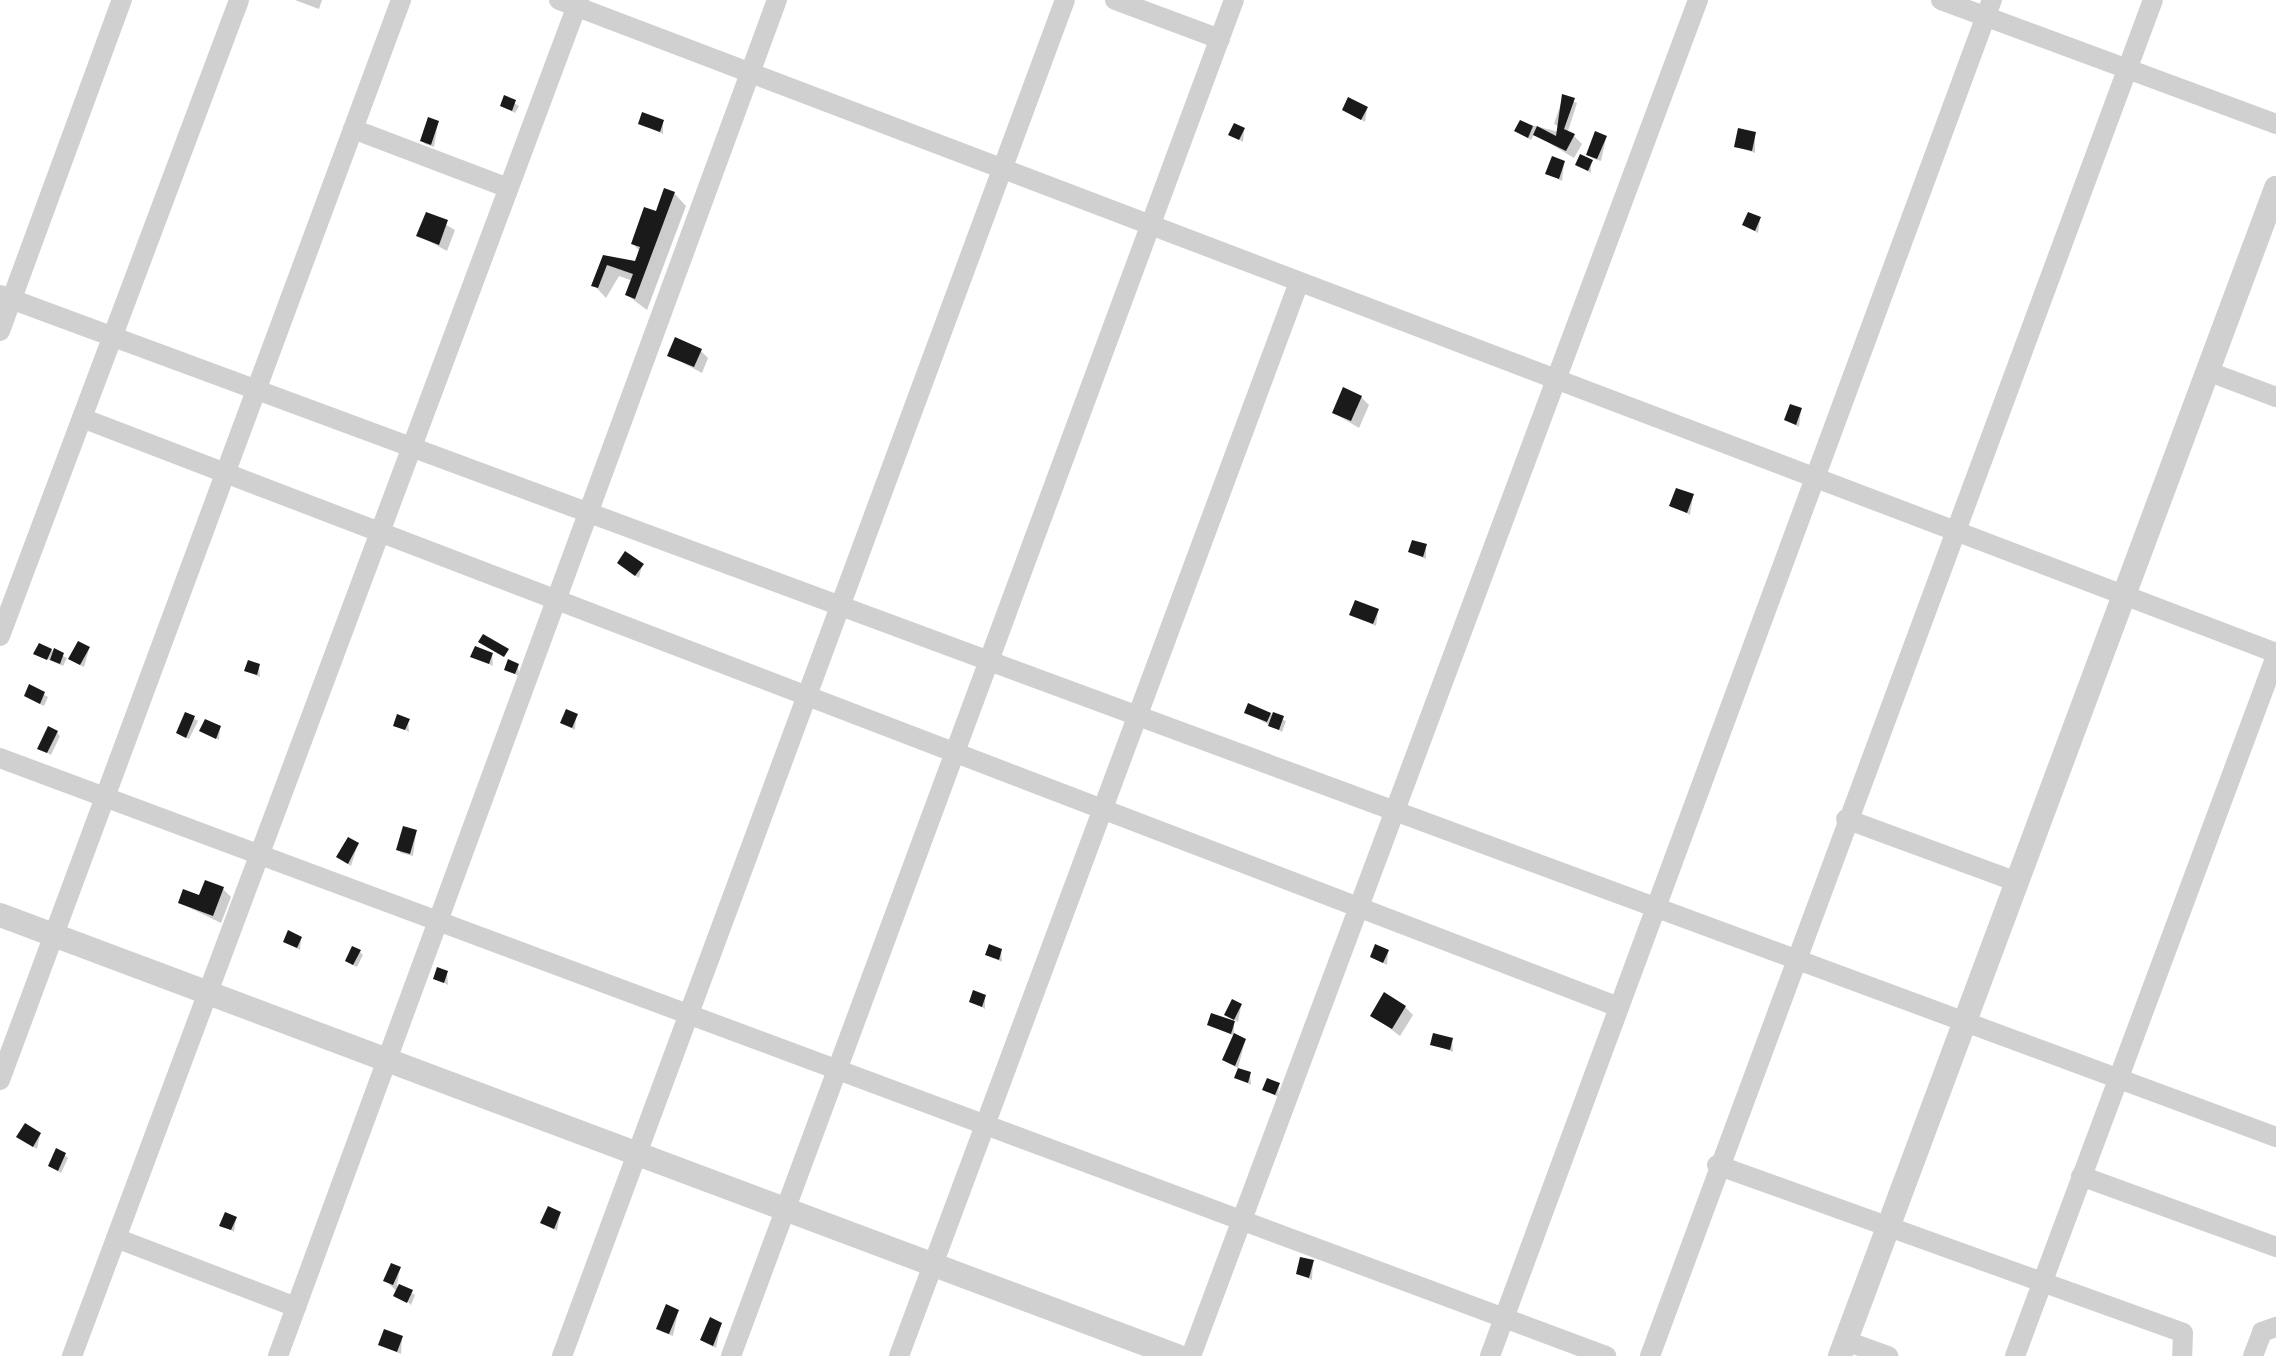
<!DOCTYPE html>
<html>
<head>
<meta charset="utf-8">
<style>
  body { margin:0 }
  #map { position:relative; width:2276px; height:1356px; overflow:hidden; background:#fff; font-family:"Asap Condensed",sans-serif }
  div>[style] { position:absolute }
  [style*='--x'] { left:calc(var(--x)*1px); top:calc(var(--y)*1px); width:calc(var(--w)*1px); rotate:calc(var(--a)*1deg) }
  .shadow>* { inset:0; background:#0003 }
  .building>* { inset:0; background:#1a1a1a }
  .minor>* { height:20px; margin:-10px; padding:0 10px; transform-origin:10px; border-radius:10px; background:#d0d0d0 }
  .tertiary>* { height:24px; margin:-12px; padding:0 12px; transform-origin:12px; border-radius:12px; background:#d0d0d0 }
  span { translate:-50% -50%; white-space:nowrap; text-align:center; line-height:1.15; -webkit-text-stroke:8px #fff; paint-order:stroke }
</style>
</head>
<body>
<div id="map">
  <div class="shadow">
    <div style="clip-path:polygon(295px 0,322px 0,319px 9px)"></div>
    <div style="clip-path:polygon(1563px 97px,1577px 103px,1568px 131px,1554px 124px)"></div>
    <div style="clip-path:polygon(505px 98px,519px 106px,515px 113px,502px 106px)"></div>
    <div style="clip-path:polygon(1367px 108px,1365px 122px,1345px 110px)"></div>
    <div style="clip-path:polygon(438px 122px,434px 147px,425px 144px,422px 141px)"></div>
    <div style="clip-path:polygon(663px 122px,663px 134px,640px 123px)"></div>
    <div style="clip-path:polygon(1520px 122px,1574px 136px,1582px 144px,1574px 158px,1534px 134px,1531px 140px,1520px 134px)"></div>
    <div style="clip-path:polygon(1244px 130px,1243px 142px,1231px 135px)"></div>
    <div style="clip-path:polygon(1755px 134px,1755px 153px,1736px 146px)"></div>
    <div style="clip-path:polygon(1606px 138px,1601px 161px,1592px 158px,1588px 155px)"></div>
    <div style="clip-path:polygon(1591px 162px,1591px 173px,1577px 164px)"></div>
    <div style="clip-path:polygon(1564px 163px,1562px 181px,1548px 174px)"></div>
    <div style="clip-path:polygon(674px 193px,686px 206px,647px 310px,627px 295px,633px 281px,619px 276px,606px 298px,594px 285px,604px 257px,636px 263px,640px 251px,633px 244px)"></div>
    <div style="clip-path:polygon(427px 214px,455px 230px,447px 251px,418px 235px)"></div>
    <div style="clip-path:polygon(1760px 219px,1758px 233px,1744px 225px)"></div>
    <div style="clip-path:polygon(700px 350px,708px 358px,702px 373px,670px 356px)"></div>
    <div style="clip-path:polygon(1361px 397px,1369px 405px,1359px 428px,1334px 413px)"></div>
    <div style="clip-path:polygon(1801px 410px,1799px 427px,1786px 420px)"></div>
    <div style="clip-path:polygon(1693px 496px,1690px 515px,1672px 505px)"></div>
    <div style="clip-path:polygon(1426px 546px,1426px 559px,1410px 552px)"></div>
    <div style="clip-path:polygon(642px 565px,639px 578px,622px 566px)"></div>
    <div style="clip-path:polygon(1378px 611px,1376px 626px,1351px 615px)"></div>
    <div style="clip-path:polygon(89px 649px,84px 667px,74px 662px)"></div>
    <div style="clip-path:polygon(51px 650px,67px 658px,63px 666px,36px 654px)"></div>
    <div style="clip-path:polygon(492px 654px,493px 666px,473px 656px)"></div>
    <div style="clip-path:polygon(259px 666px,260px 677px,246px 671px)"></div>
    <div style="clip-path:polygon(518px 666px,519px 676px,506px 670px)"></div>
    <div style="clip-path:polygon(30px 687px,48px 697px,44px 706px,30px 699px)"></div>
    <div style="clip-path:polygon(1246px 712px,1270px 714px,1286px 721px,1282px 732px)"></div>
    <div style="clip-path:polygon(186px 714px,198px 721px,189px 739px,182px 736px)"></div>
    <div style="clip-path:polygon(576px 716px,575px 730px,562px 723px)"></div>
    <div style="clip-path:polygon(408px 720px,409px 732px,395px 725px)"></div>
    <div style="clip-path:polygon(220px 728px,219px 740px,202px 731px)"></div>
    <div style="clip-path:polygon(56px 732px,60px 736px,51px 755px,39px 748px)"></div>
    <div style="clip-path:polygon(416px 832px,413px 856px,401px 853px,398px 849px)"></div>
    <div style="clip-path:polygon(358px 844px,351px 866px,342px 860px)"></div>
    <div style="clip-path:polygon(223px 889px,231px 897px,221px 923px,180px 903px)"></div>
    <div style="clip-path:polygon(301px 939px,300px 950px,285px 941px)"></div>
    <div style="clip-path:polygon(1001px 951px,1002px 962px,987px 954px)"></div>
    <div style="clip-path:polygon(360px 952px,363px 955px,357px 967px,351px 964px)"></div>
    <div style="clip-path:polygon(1388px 952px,1387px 965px,1372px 957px)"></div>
    <div style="clip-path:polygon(447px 973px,448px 985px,436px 978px)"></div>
    <div style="clip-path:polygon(985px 997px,985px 1009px,971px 1001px)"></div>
    <div style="clip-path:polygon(1241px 1006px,1238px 1022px,1226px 1014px)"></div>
    <div style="clip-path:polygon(1405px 1007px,1413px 1015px,1400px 1036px,1372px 1015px)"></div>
    <div style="clip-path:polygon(1234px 1023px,1234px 1036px,1209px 1025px)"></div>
    <div style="clip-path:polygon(1452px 1040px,1453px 1052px,1432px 1044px)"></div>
    <div style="clip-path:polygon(1245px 1041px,1238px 1068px,1228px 1063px,1224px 1060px)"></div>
    <div style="clip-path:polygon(1250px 1074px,1251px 1085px,1237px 1078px)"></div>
    <div style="clip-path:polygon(1279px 1085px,1278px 1097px,1264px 1089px)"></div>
    <div style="clip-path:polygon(40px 1135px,37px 1149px,22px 1140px)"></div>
    <div style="clip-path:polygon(64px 1155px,68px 1158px,61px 1173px,50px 1166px)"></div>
    <div style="clip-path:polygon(560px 1213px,557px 1231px,543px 1223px)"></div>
    <div style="clip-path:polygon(236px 1219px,234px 1232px,222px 1225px)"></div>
    <div style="clip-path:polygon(1313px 1262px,1312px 1280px,1298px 1274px)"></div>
    <div style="clip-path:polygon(400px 1268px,397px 1285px,415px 1295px,411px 1305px,385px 1280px)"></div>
    <div style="clip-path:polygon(678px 1311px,673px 1336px,662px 1332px,659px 1329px)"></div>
    <div style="clip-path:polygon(721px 1324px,716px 1348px,706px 1343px,702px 1340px)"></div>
    <div style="clip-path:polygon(402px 1337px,401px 1354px,380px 1345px)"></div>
  </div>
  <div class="building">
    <div style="clip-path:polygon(1562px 94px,1575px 98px,1564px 129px,1575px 134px,1566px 151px,1533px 135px,1537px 126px,1556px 136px)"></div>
    <div style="clip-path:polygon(504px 95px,516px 100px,512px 111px,500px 106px)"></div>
    <div style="clip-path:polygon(1348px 97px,1368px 107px,1361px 120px,1342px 110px)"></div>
    <div style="clip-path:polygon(642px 112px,664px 120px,660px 132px,638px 124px)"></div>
    <div style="clip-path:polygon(428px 117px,439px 121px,431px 145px,420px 141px)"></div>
    <div style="clip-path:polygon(1520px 120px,1533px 126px,1528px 138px,1514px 131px)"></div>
    <div style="clip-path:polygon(1234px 123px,1245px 128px,1239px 140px,1228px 135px)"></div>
    <div style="clip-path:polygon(1738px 128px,1756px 132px,1752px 151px,1734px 147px)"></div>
    <div style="clip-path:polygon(1595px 131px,1607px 136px,1597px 159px,1586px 155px)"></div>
    <div style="clip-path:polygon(1580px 154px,1593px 160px,1588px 171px,1575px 165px)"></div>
    <div style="clip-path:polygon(1552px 156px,1565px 161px,1559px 179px,1545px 174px)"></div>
    <div style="clip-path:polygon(664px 188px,675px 192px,635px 299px,625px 295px,633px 274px,607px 265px,598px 288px,591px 286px,603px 255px,635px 261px,640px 247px,631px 244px,644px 207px,656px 211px)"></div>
    <div style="clip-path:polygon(426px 212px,448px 220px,439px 245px,416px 236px)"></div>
    <div style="clip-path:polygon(1748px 212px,1761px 217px,1755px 231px,1742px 225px)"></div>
    <div style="clip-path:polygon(675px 337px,702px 349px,694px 367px,667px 356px)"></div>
    <div style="clip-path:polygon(1343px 387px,1362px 396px,1351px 421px,1332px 413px)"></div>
    <div style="clip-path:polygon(1790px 404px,1802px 408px,1796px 425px,1784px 420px)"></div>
    <div style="clip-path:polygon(1676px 488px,1694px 494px,1687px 513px,1669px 506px)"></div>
    <div style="clip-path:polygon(1412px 540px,1427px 544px,1423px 557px,1408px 552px)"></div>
    <div style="clip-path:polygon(625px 551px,644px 564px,635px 576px,617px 563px)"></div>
    <div style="clip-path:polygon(1355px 600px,1379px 609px,1373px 624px,1349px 615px)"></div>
    <div style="clip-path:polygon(483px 634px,509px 649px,504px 657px,478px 642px)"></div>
    <div style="clip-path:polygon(78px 641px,90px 647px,80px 665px,68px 659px)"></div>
    <div style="clip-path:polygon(39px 643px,52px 649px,47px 660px,33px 654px)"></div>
    <div style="clip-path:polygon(475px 646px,493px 653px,489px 664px,470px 657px)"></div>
    <div style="clip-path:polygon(54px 648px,64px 653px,60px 664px,50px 660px)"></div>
    <div style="clip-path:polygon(508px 659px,519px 664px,515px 674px,504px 670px)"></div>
    <div style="clip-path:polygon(248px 660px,260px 664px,257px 675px,244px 671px)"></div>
    <div style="clip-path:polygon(29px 684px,45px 692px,40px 704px,24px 696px)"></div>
    <div style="clip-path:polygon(1248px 703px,1271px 713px,1267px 722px,1244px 713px)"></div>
    <div style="clip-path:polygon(566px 709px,578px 714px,572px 728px,560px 723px)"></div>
    <div style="clip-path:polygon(185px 712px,195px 716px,186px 738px,176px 733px)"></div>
    <div style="clip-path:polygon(1273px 712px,1284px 716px,1279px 730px,1268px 726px)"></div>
    <div style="clip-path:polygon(397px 714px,410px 719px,405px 730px,393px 726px)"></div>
    <div style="clip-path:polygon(205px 719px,221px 726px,216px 739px,199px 731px)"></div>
    <div style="clip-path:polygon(48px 726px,58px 731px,47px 753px,37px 749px)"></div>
    <div style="clip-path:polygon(403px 826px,417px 830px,410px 854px,396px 850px)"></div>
    <div style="clip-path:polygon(348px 837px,359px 843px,348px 864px,336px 857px)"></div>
    <div style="clip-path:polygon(205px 880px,224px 887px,213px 916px,178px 903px,183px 889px,199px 895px)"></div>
    <div style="clip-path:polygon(288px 930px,302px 937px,297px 948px,283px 942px)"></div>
    <div style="clip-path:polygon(989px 944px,1002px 949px,999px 960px,985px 955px)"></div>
    <div style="clip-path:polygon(1375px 944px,1389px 950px,1383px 963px,1370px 957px)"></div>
    <div style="clip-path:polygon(352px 946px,361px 950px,353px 965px,345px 961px)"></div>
    <div style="clip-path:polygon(437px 967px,448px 971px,444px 983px,433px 979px)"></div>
    <div style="clip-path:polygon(973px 990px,986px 995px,982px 1007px,969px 1002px)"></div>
    <div style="clip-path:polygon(1384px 992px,1406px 1006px,1392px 1029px,1370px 1016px)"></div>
    <div style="clip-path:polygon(1232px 999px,1242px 1004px,1234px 1020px,1224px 1015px)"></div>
    <div style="clip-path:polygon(1211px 1013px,1235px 1021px,1231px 1034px,1207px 1025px)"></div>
    <div style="clip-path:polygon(1234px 1033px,1246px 1039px,1235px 1066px,1222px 1060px)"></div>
    <div style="clip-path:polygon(1433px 1033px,1453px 1038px,1450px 1050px,1430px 1045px)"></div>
    <div style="clip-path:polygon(1238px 1068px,1251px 1072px,1248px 1083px,1234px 1078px)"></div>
    <div style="clip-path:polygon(1267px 1078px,1280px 1083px,1275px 1095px,1262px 1090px)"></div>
    <div style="clip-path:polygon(25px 1123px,41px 1133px,33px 1147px,16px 1137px)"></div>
    <div style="clip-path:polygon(56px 1148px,66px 1153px,58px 1171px,48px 1166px)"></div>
    <div style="clip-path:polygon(548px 1206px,561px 1212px,554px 1229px,540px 1223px)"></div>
    <div style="clip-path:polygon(225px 1212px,237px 1217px,231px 1230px,219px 1226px)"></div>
    <div style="clip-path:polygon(1300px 1257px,1314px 1260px,1309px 1278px,1296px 1274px)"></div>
    <div style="clip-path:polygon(391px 1263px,401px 1267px,393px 1285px,383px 1281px)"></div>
    <div style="clip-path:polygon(399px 1284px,413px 1290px,407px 1303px,393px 1296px)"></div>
    <div style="clip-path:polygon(666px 1304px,679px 1310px,669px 1334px,656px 1329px)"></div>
    <div style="clip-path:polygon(710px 1317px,722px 1323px,713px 1346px,700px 1340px)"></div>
    <div style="clip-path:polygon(384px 1329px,403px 1336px,397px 1352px,378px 1345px)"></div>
  </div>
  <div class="minor">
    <div style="--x:559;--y:0;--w:1837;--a:20.82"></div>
    <div style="--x:1115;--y:0;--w:112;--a:20.4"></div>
    <div style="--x:1941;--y:0;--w:357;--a:20.3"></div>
    <div style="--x:353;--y:129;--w:166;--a:20.8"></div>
    <div style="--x:0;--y:295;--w:2427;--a:20.3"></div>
    <div style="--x:0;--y:331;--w:353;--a:-69.8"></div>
    <div style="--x:2207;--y:371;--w:74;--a:20.6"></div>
    <div style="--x:82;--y:418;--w:1646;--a:20.97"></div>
    <div style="--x:0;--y:636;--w:679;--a:-69.4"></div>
    <div style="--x:0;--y:758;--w:1714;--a:20.42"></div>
    <div style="--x:1846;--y:819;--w:182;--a:20.2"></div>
    <div style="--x:0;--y:1080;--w:1152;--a:-69.63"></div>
    <div style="--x:1717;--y:1165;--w:495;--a:19.8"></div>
    <div style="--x:2183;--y:1333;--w:23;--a:92"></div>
    <div style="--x:2081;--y:1176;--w:208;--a:20"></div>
    <div style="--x:116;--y:1238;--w:193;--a:21"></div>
    <div style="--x:1846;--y:1341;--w:45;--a:19.7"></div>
    <div style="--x:72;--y:1356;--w:1448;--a:-69.5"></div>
    <div style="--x:278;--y:1356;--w:1445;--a:-69.8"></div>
    <div style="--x:562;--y:1356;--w:1446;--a:-69.65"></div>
    <div style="--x:731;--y:1356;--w:1446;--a:-69.65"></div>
    <div style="--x:899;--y:1356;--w:1146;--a:-69.57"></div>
    <div style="--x:1191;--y:1356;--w:1448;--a:-69.5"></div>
    <div style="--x:1490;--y:1356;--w:1446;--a:-69.69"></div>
    <div style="--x:1650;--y:1356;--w:1446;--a:-69.65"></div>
    <div style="--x:2015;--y:1356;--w:747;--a:-69.55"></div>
    <div style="--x:2253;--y:1356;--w:26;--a:-69"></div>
    <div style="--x:2262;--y:1332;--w:15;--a:-20"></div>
  </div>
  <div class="tertiary">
    <div style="--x:0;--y:915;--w:1257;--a:20.54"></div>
    <div style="--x:1840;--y:1356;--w:1247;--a:-69.53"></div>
  </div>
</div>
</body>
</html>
